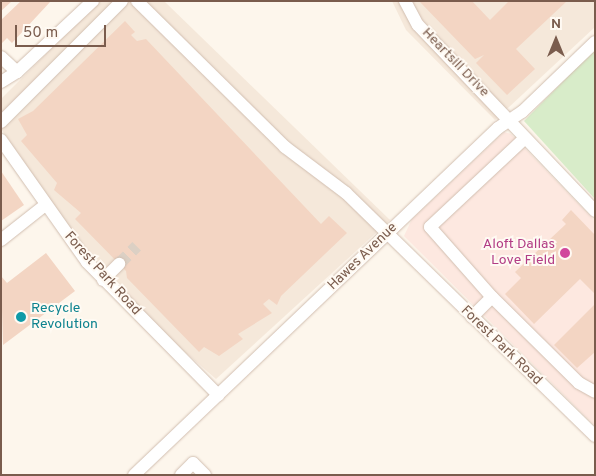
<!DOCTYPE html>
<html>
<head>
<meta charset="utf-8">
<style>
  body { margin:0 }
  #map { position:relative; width:596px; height:476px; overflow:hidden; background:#fdf6ec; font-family:Overpass,sans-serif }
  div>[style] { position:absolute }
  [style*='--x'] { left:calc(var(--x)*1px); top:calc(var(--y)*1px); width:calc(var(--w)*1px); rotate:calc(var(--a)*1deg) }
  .residential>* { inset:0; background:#f5e8da }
  .commercial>* { inset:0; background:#fde8e0 }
  .green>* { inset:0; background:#d8ecc9 }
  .building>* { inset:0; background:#f3d5c3 }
  .minor-tunnel>* { height:12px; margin-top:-6px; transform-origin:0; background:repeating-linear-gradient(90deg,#dcd0c4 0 12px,transparent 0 18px) }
  .roads { filter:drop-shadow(0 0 1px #d1beb0) drop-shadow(0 0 1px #d1beb0) }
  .minor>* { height:12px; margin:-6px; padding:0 6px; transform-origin:6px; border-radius:6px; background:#fff }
  .dots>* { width:14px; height:14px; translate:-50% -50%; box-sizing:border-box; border:2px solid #fffaf3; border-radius:50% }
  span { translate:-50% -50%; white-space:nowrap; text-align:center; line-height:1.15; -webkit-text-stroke:4px #fffaf3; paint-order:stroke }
  .street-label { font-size:14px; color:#7a5c4d }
  .hotel-label { font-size:14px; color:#b23c85 }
  .right { translate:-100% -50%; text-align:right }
  .culture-label { font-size:14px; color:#0d838f }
  .left { translate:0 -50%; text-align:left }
  .frame { position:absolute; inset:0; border:2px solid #7a5c4d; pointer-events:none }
  .north { position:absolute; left:531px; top:15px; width:50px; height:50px; -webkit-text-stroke:4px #fffaf3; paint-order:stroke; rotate:0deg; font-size:14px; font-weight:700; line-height:20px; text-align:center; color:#7a5c4d }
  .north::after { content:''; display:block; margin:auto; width:18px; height:22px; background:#7a5c4d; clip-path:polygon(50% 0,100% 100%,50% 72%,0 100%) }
  .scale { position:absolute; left:15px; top:25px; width:91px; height:22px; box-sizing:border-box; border:2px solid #7a5c4d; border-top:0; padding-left:6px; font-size:15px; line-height:18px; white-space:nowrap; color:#7a5c4d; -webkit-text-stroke:4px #fffaf3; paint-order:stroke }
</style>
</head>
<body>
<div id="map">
  <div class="residential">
    <div style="clip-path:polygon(99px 1px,164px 1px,390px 220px,216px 379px,162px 332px,87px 252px,1px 129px,1px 99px)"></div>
    <div style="clip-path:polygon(392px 1px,595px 1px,595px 27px,495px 120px,406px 30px)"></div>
  </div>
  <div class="commercial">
    <div style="clip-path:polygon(504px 132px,511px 134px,595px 221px,595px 426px,404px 236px,412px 219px)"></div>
  </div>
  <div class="green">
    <div style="clip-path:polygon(595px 49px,595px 199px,524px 121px)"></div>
  </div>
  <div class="building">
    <div style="clip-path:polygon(1px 1px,12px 1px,1px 11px)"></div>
    <div style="clip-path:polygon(21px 1px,51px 1px,12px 43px,7px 38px,1px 44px,1px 20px)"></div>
    <div style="clip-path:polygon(472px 1px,490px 20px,509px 1px,567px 1px,516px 49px,535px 69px,507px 95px,476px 63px,484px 55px,475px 59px,420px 2px)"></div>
    <div style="clip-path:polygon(125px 21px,135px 32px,131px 35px,137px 41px,146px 39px,321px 224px,329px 216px,347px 233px,281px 296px,277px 305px,269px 299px,263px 304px,272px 313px,238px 334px,243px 339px,219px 356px,204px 347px,199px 352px,127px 278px,126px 271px,75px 219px,81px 213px,54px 190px,57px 183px,21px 141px,27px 135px,18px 119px,33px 111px)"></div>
    <div style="clip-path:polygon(1px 171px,24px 205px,1px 221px)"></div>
    <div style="clip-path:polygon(571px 210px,595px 235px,595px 294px,580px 279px,534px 324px,505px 294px,521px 278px,515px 272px,566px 224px,562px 220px)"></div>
    <div style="clip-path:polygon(46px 253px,75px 291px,3px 345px,1px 276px,7px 283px)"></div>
    <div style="clip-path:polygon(595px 304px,595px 352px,577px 368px,554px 345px)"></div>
  </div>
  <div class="minor-tunnel">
    <div style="--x:119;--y:264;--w:25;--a:-45"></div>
  </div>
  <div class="roads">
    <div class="minor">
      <div style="--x:137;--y:1;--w:208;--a:44.6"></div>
      <div style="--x:285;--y:147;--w:76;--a:37"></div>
      <div style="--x:346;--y:193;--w:348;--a:44.3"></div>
      <div style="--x:405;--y:1;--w:27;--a:62"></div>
      <div style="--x:418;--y:25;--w:257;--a:46.4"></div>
      <div style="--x:1;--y:57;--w:22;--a:43"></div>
      <div style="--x:17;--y:72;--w:104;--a:-43.1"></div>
      <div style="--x:1;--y:82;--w:19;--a:-32"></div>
      <div style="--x:1;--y:122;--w:171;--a:-45"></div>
      <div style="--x:525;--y:138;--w:130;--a:136.9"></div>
      <div style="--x:430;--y:227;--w:94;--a:48.5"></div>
      <div style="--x:492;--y:297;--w:122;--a:44.7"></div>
      <div style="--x:579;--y:383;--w:18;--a:29"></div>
      <div style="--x:1;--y:140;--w:149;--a:54.8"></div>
      <div style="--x:87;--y:262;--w:187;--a:45.4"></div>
      <div style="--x:1;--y:240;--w:55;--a:-38.3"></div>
      <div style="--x:103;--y:280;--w:23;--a:-45"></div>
      <div style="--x:472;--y:317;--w:28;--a:-45"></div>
      <div style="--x:134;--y:475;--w:503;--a:-43.63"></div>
      <div style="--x:498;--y:128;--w:29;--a:-34"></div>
      <div style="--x:522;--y:112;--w:101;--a:-43.8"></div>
      <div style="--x:181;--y:475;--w:17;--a:-45"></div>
      <div style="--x:193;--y:463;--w:17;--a:45"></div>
    </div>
  </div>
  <div class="dots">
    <div style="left:565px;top:253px;background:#d1479c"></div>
    <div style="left:21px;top:317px;background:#0f9aa8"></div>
  </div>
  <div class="street-label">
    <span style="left:455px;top:63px;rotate:46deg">Heartsill Drive</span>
    <span style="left:363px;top:257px;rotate:-44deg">Hawes Avenue</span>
    <span style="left:102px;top:274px;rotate:48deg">Forest Park Road</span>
    <span style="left:501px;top:346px;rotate:44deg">Forest Park Road</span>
  </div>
  <div class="hotel-label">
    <span class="right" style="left:555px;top:253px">Aloft Dallas<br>Love Field</span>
  </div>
  <div class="culture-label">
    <span class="left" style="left:31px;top:317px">Recycle<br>Revolution</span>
  </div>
  <div class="frame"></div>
  <div class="north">N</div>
  <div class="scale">50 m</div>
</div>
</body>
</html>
